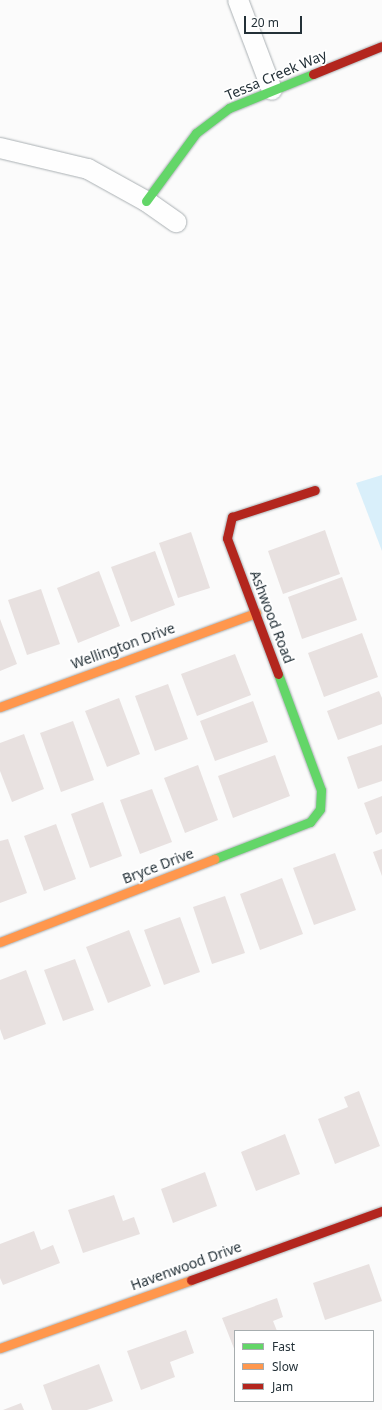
<!DOCTYPE html>
<html>
<head>
<meta charset="utf-8">
<style>
  body { margin:0 }
  #map { position:relative; width:382px; height:1410px; overflow:hidden; background:#fbfbfb; font-family:"Noto Sans",sans-serif }
  div>[style] { position:absolute }
  [style*='--x'] { left:calc(var(--x)*1px); top:calc(var(--y)*1px); width:calc(var(--w)*1px); rotate:calc(var(--a)*1deg) }
  .green>* { inset:0; background:#d9effa }
  .building>* { inset:0; background:#e8e1e0 }
  .roads { filter:drop-shadow(0 0 1px #aab0b3) drop-shadow(0 0 1px #aab0b3) }
  .street>* { height:20px; margin:-10px; padding:0 10px; transform-origin:10px; border-radius:10px; background:#fefefe }
  .fast>* { height:9px; margin:-4.5px; padding:0 4.5px; transform-origin:4.5px; border-radius:4.5px; background:#63d668 }
  .slow>* { height:9px; margin:-4.5px; padding:0 4.5px; transform-origin:4.5px; border-radius:4.5px; background:#ff974d }
  .jam>* { height:9px; margin:-4.5px; padding:0 4.5px; transform-origin:4.5px; border-radius:4.5px; background:#b3261e }
  span { translate:-50% -50%; white-space:nowrap; text-align:center; line-height:1.15; -webkit-text-stroke:3.5px #fff; paint-order:stroke }
  .street-label { font-size:14px; color:#243138 }
  .legend { position:absolute; left:234px; top:1330px; width:140px; height:72px; box-sizing:border-box; background:#fff; border:1px solid #a7adaf; margin:0; padding:5px 7px; list-style:none; font-size:12px; color:#243138 }
  .legend li { display:flex; align-items:center; gap:8px; height:20px }
  .legend b { width:20px; border:1px solid #a7adaf }
  .scale { position:absolute; left:244px; top:16px; width:58px; height:18px; box-sizing:border-box; border:2px solid #243138; border-top:0; padding-left:5px; font-size:12px; line-height:14px; white-space:nowrap; color:#243138; -webkit-text-stroke:3px #fff; paint-order:stroke }
</style>
</head>
<body>
<div id="map">
  <div class="green">
    <div style="clip-path:polygon(382px 475px,382px 551px,356px 483px)"></div>
  </div>
  <div class="building">
    <div style="clip-path:polygon(325px 530px,340px 574px,283px 594px,268px 551px)"></div>
    <div style="clip-path:polygon(191px 532px,210px 588px,178px 598px,159px 543px)"></div>
    <div style="clip-path:polygon(155px 551px,175px 605px,131px 622px,111px 567px)"></div>
    <div style="clip-path:polygon(99px 571px,120px 626px,78px 643px,57px 588px)"></div>
    <div style="clip-path:polygon(342px 577px,357px 620px,302px 639px,288px 597px)"></div>
    <div style="clip-path:polygon(41px 589px,60px 644px,27px 655px,8px 600px)"></div>
    <div style="clip-path:polygon(0 619px,17px 664px,0 671px)"></div>
    <div style="clip-path:polygon(362px 633px,378px 677px,324px 697px,308px 653px)"></div>
    <div style="clip-path:polygon(235px 654px,251px 695px,197px 716px,181px 674px)"></div>
    <div style="clip-path:polygon(168px 684px,188px 739px,155px 751px,135px 696px)"></div>
    <div style="clip-path:polygon(379px 691px,382px 698px,382px 724px,338px 740px,327px 711px)"></div>
    <div style="clip-path:polygon(119px 698px,140px 754px,107px 767px,85px 711px)"></div>
    <div style="clip-path:polygon(253px 701px,268px 742px,215px 761px,200px 721px)"></div>
    <div style="clip-path:polygon(73px 721px,94px 780px,61px 792px,40px 733px)"></div>
    <div style="clip-path:polygon(24px 734px,44px 789px,12px 802px,0 771px,0 743px)"></div>
    <div style="clip-path:polygon(382px 745px,382px 781px,358px 789px,347px 757px)"></div>
    <div style="clip-path:polygon(275px 755px,290px 796px,233px 818px,218px 776px)"></div>
    <div style="clip-path:polygon(198px 765px,218px 820px,185px 833px,164px 778px)"></div>
    <div style="clip-path:polygon(152px 789px,172px 842px,140px 854px,120px 800px)"></div>
    <div style="clip-path:polygon(382px 796px,382px 832px,376px 835px,364px 803px)"></div>
    <div style="clip-path:polygon(103px 802px,122px 856px,90px 868px,71px 814px)"></div>
    <div style="clip-path:polygon(56px 824px,76px 879px,44px 891px,24px 836px)"></div>
    <div style="clip-path:polygon(8px 839px,27px 893px,0 903px,0 841px)"></div>
    <div style="clip-path:polygon(382px 849px,382px 876px,373px 852px)"></div>
    <div style="clip-path:polygon(335px 853px,356px 910px,314px 925px,293px 868px)"></div>
    <div style="clip-path:polygon(282px 878px,303px 934px,260px 950px,240px 894px)"></div>
    <div style="clip-path:polygon(225px 896px,245px 953px,212px 964px,193px 907px)"></div>
    <div style="clip-path:polygon(180px 917px,200px 972px,164px 985px,144px 930px)"></div>
    <div style="clip-path:polygon(129px 930px,151px 986px,108px 1003px,86px 947px)"></div>
    <div style="clip-path:polygon(75px 959px,94px 1010px,63px 1021px,44px 970px)"></div>
    <div style="clip-path:polygon(26px 970px,46px 1024px,4px 1040px,0 1029px,0 980px)"></div>
    <div style="clip-path:polygon(359px 1091px,380px 1146px,335px 1164px,318px 1119px,348px 1107px,344px 1097px)"></div>
    <div style="clip-path:polygon(285px 1134px,300px 1174px,256px 1191px,241px 1152px)"></div>
    <div style="clip-path:polygon(205px 1172px,217px 1206px,173px 1223px,161px 1189px)"></div>
    <div style="clip-path:polygon(114px 1195px,123px 1221px,134px 1217px,140px 1234px,83px 1253px,68px 1210px)"></div>
    <div style="clip-path:polygon(34px 1231px,41px 1250px,53px 1245px,60px 1263px,3px 1285px,0 1278px,0 1244px)"></div>
    <div style="clip-path:polygon(369px 1264px,382px 1301px,325px 1320px,313px 1283px)"></div>
    <div style="clip-path:polygon(277px 1298px,283px 1317px,273px 1321px,277px 1331px,235px 1331px,235px 1351px,222px 1318px)"></div>
    <div style="clip-path:polygon(186px 1330px,194px 1353px,170px 1362px,175px 1377px,141px 1390px,127px 1351px)"></div>
    <div style="clip-path:polygon(99px 1364px,113px 1401px,87px 1410px,52px 1410px,43px 1385px)"></div>
    <div style="clip-path:polygon(21px 1403px,24px 1410px,3px 1410px)"></div>
  </div>
  <div class="roads">
    <div class="street">
      <div style="--x:238;--y:0;--w:96;--a:69.3"></div>
      <div style="--x:0;--y:148;--w:90;--a:13.4"></div>
      <div style="--x:88;--y:169;--w:66;--a:28.9"></div>
      <div style="--x:146;--y:201;--w:37;--a:35"></div>
    </div>
    <div class="fast">
      <div style="--x:146;--y:201;--w:84;--a:-53.7"></div>
      <div style="--x:196;--y:133;--w:41;--a:-37.1"></div>
      <div style="--x:229;--y:108;--w:91;--a:-22"></div>
      <div style="--x:214;--y:859;--w:103;--a:-21.1"></div>
      <div style="--x:310;--y:822;--w:16;--a:-52"></div>
      <div style="--x:320;--y:809;--w:19;--a:-87"></div>
      <div style="--x:321;--y:790;--w:124;--a:-110.3"></div>
    </div>
    <div class="slow">
      <div style="--x:0;--y:707;--w:273;--a:-20.2"></div>
      <div style="--x:0;--y:942;--w:230;--a:-21.2"></div>
      <div style="--x:0;--y:1348;--w:203;--a:-19.6"></div>
    </div>
    <div class="jam">
      <div style="--x:313;--y:74;--w:74;--a:-22.1"></div>
      <div style="--x:278;--y:674;--w:145;--a:-110.6"></div>
      <div style="--x:227;--y:538;--w:22;--a:-77"></div>
      <div style="--x:232;--y:517;--w:87;--a:-18"></div>
      <div style="--x:191;--y:1280;--w:203;--a:-19.9"></div>
    </div>
  </div>
  <div class="street-label">
    <span style="left:276px;top:75px;rotate:-23deg">Tessa Creek Way</span>
    <span style="left:272px;top:617px;rotate:69deg">Ashwood Road</span>
    <span style="left:123px;top:646px;rotate:-20deg">Wellington Drive</span>
    <span style="left:158px;top:866px;rotate:-21deg">Bryce Drive</span>
    <span style="left:186px;top:1266px;rotate:-20deg">Havenwood Drive</span>
  </div>
  <ul class="legend">
  <li><b style="height:5px;background:#63d668"></b>Fast</li>
  <li><b style="height:5px;background:#ff974d"></b>Slow</li>
  <li><b style="height:5px;background:#b3261e"></b>Jam</li>
  </ul>
  <div class="scale">20 m</div>
</div>
</body>
</html>
